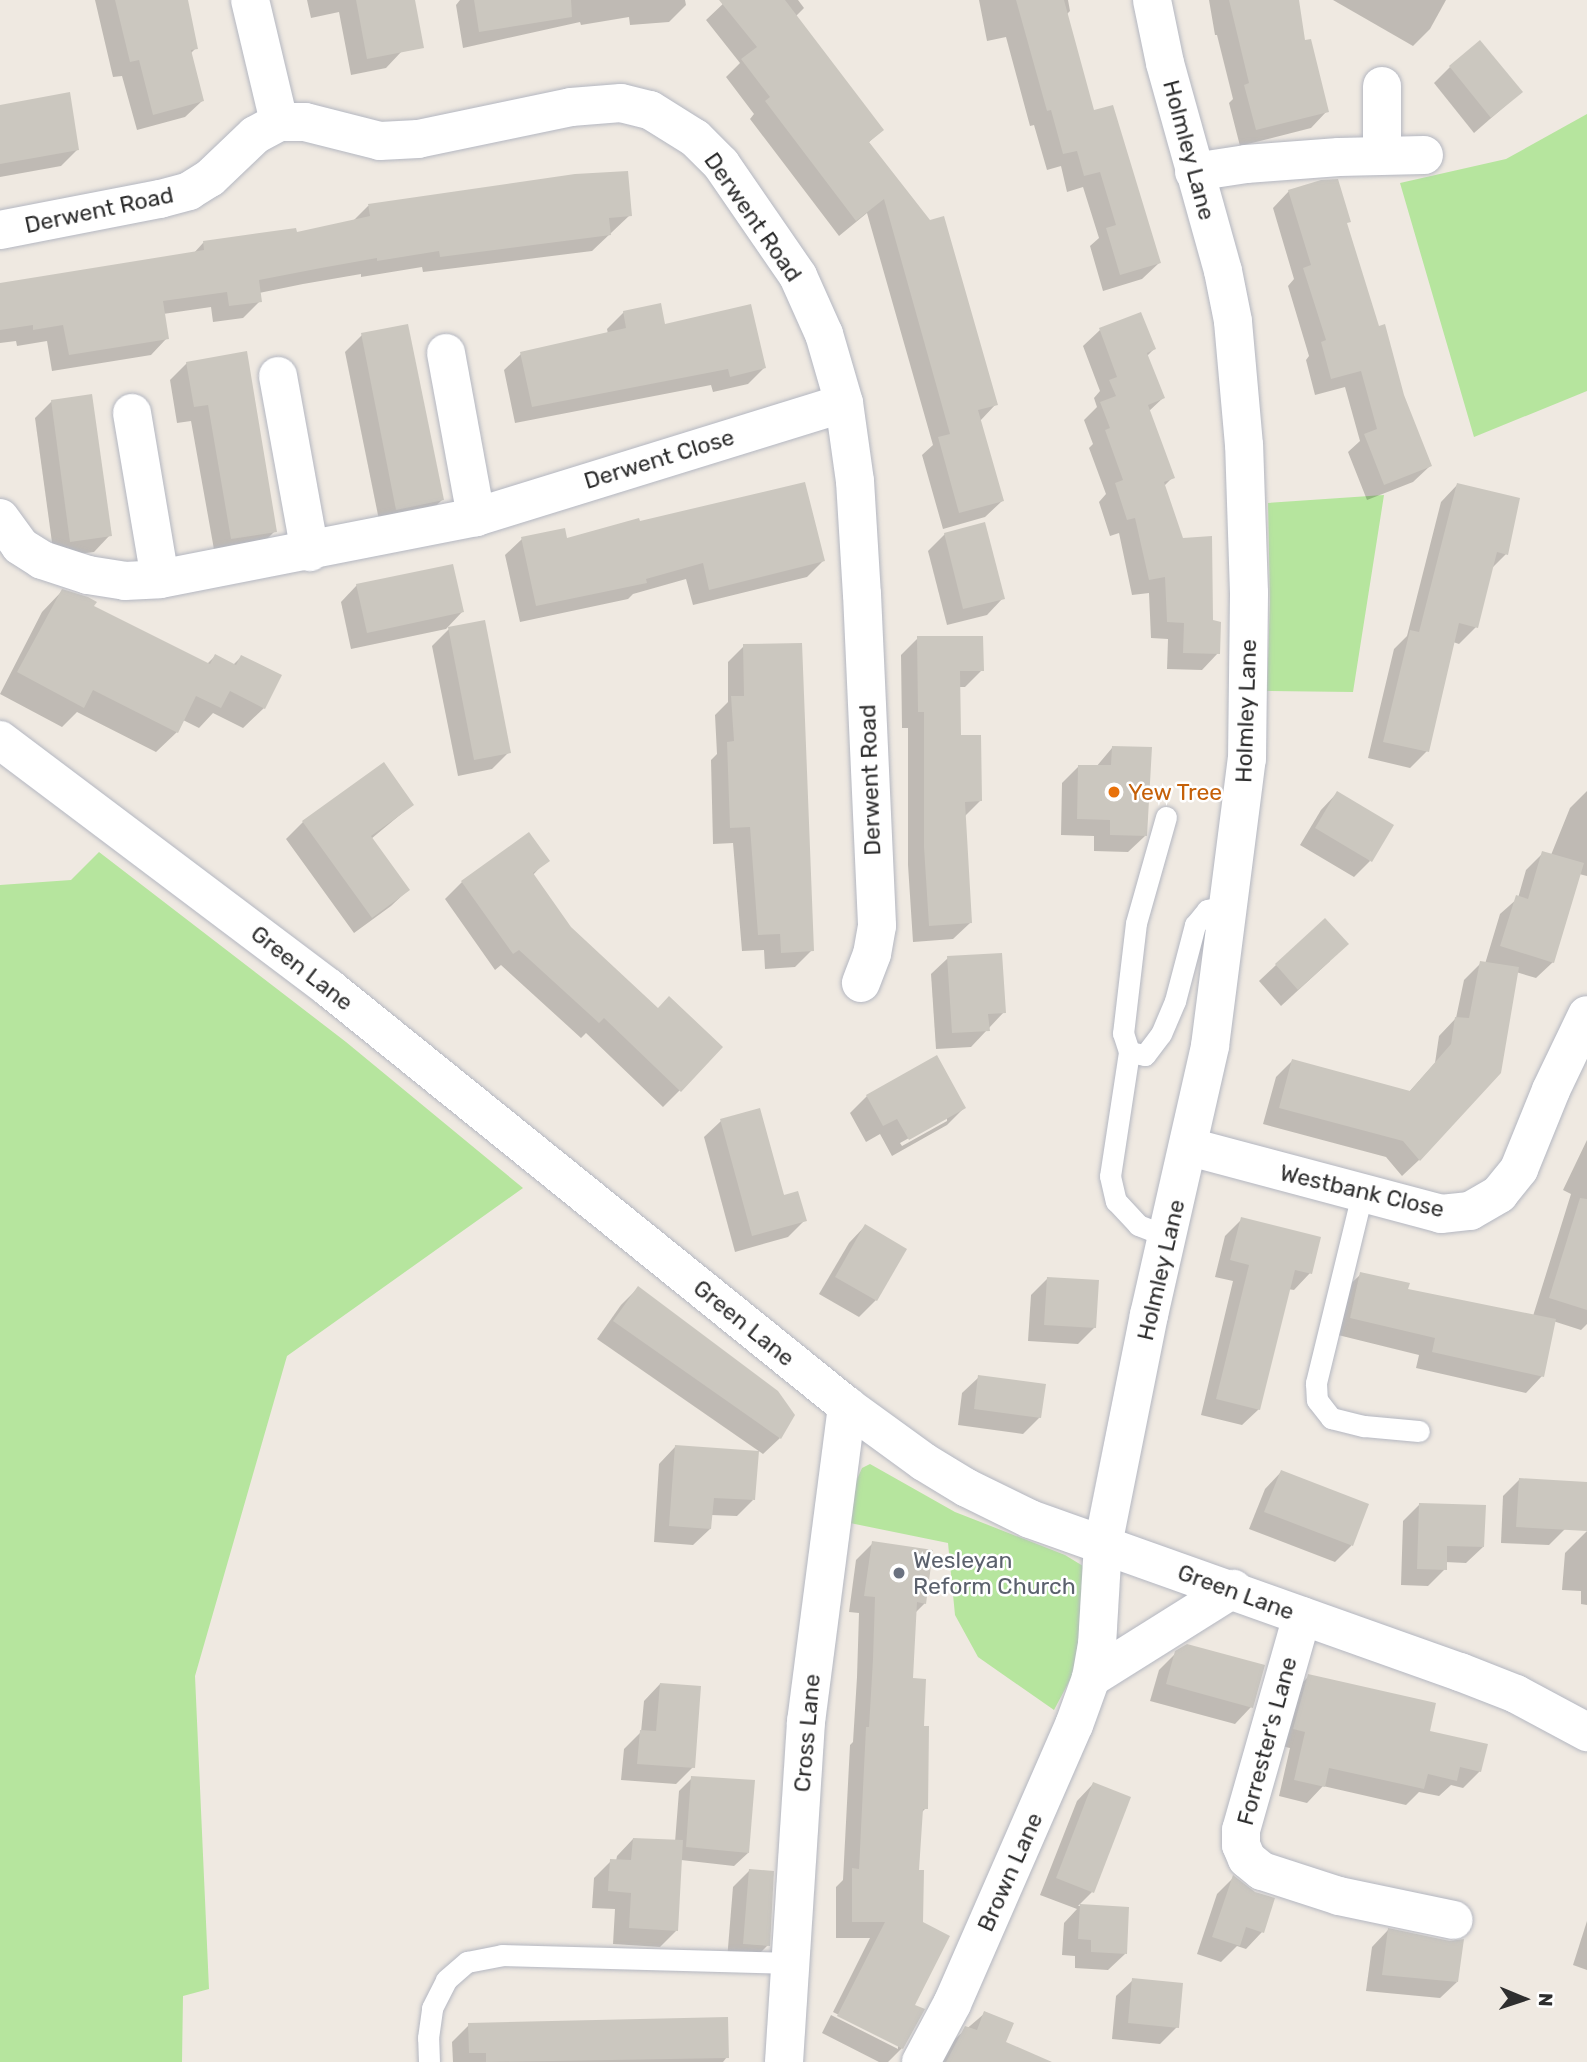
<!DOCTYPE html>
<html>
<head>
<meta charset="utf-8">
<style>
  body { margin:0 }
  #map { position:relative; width:1587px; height:2062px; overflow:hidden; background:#efe9e1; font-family:Rubik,sans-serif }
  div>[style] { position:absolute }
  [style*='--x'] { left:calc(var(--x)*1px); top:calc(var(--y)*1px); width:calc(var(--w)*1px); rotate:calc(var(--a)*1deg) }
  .green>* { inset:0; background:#b6e59e }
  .shadow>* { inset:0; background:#0003 }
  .building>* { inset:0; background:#cbc7bf }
  .roads { filter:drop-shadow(0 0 2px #b4b7c1) drop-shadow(0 0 2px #b4b7c1) }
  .lane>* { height:21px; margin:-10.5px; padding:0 10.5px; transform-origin:10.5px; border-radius:10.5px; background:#fff }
  .street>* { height:38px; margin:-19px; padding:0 19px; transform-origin:19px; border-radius:19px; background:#fff }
  .secondary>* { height:38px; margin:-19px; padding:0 19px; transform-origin:19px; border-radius:19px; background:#fff }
  .dots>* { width:19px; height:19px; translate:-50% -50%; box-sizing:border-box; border:4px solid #fff; border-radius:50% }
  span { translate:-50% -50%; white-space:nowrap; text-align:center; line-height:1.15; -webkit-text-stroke:5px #fff; paint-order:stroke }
  .street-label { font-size:23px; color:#2e2e2e }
  .food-label { font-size:23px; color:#c56008 }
  .left { translate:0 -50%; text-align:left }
  .worship-label { font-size:23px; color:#5b616d }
  .north { position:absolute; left:1489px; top:1964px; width:70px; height:70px; -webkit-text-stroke:5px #fff; paint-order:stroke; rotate:92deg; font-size:19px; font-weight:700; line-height:28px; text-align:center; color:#2e2e2e }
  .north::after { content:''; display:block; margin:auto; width:24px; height:32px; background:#2e2e2e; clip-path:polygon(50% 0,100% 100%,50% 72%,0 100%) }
</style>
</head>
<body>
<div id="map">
  <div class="green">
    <div style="clip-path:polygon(1587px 114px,1587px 391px,1474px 437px,1400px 183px,1506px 159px)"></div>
    <div style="clip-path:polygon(1384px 495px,1353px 692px,1267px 691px,1270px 602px,1268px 503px)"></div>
    <div style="clip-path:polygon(99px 852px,346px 1042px,523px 1188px,287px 1356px,195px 1676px,209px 1989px,183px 1996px,182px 2062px,0 2062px,0 885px,71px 880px)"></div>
    <div style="clip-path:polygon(870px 1464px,955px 1512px,1065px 1555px,1083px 1566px,1080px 1661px,1054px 1710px,978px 1657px,955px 1615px,948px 1543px,850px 1523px,854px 1486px,862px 1468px)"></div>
  </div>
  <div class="shadow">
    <div style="clip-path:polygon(95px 0,186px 0,196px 48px,190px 54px,202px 101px,185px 117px,137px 130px,122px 76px,113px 77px)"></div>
    <div style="clip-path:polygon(307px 0,391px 0,402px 51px,386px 68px,351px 75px,339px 12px,311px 18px)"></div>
    <div style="clip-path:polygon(460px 0,685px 0,686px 5px,669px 22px,630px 25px,629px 17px,581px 25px,580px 22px,463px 48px,456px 5px)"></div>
    <div style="clip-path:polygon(727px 0,798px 0,804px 8px,795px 17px,882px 130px,868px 143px,996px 404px,980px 421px,1002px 501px,985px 517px,943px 529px,922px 455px,933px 445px,867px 213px,839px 236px,750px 119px,754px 114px,726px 77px,740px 63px,706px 20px)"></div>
    <div style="clip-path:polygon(979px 0,1068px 0,1070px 11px,1066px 15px,1093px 112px,1159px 263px,1142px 279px,1103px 291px,1090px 246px,1099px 238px,1083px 187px,1067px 192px,1061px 166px,1047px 170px,1034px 125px,1030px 126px,1006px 37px,987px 41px)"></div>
    <div style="clip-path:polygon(1209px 0,1297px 0,1305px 51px,1327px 111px,1311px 128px,1240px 146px,1229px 103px,1233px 99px,1217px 35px,1215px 35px)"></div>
    <div style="clip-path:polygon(1333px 0,1446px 0,1430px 29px,1413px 46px)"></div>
    <div style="clip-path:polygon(1450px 67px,1521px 92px,1474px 133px,1434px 83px)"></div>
    <div style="clip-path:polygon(0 106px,77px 150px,61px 166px,0 177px)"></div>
    <div style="clip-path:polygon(1289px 191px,1346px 224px,1378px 328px,1430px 466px,1413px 482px,1367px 500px,1348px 452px,1360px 441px,1345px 387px,1315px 395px,1306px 360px,1309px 356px,1288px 286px,1294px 279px,1273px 208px)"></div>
    <div style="clip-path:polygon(368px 206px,630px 215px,592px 251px,423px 272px,422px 267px,361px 277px,361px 274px,303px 284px,259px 293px,260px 301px,243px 318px,213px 322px,211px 307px,163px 314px,167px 338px,151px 355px,52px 371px,47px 341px,17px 346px,16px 341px,0 343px,0 284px,193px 254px,203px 243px,295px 234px,352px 222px)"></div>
    <div style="clip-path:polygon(624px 312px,764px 368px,748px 384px,713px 392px,711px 385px,515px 423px,504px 370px,521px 354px,608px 334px,607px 329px)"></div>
    <div style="clip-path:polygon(1100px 330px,1154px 349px,1147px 356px,1163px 398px,1148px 412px,1173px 477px,1163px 487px,1218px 653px,1202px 670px,1167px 669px,1168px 639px,1151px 638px,1149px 593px,1132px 595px,1119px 533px,1110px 536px,1099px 502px,1106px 494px,1089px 448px,1093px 444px,1084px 420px,1097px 407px,1094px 398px,1100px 391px,1083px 346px)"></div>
    <div style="clip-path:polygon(362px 335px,442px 500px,425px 516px,380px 525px,345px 352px)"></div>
    <div style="clip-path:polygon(187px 363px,275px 531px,258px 548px,215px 555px,191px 421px,177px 423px,170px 380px)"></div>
    <div style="clip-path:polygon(52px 401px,110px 535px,94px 552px,54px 557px,35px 418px)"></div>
    <div style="clip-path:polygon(1457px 485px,1506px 554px,1491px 569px,1476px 627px,1459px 644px,1453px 642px,1427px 751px,1410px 768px,1368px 758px,1394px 649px,1407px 636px,1441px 502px)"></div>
    <div style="clip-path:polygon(639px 523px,823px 561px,807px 577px,693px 605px,686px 579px,633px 594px,628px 599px,520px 622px,505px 555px,522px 539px,566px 540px)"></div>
    <div style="clip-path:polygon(945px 534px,1003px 598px,987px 615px,947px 625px,928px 551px)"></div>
    <div style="clip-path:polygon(357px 585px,462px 612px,446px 629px,351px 649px,341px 602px)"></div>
    <div style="clip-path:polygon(62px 591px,207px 664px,215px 656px,233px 665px,241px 657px,264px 708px,243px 728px,213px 713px,199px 728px,183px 720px,177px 732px,156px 752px,77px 712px,62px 727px,0 694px,42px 612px)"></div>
    <div style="clip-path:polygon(449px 629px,509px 752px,492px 769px,458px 776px,432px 646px)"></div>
    <div style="clip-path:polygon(918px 638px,982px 670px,965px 687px,958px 687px,959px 737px,980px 801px,964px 817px,970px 923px,953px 939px,913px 942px,908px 865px,908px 728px,902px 728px,901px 655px)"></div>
    <div style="clip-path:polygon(744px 646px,812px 950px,795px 967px,765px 969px,764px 950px,742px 951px,733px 843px,713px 844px,711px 760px,717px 754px,715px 715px,728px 702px,728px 662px)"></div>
    <div style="clip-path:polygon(1112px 748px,1145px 836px,1128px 852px,1094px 851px,1094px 836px,1061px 835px,1062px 783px,1079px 766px,1096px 767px)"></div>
    <div style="clip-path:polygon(383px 765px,412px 805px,371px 839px,408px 890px,391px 906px,354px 933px,286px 839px,303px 822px)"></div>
    <div style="clip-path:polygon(1587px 791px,1587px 876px,1579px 874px,1553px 962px,1536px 978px,1516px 972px,1500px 1073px,1419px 1160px,1402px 1176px,1386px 1157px,1263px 1124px,1276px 1077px,1292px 1061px,1409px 1092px,1435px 1063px,1439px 1036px,1456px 1018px,1464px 980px,1481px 963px,1485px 964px,1500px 914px,1518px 898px,1526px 870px,1543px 853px,1551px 855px,1570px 808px)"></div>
    <div style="clip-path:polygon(1337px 793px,1370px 861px,1354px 877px,1300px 845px,1321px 810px)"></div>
    <div style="clip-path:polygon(529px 835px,547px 860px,532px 876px,680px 1090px,663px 1107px,586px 1033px,581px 1038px,501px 965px,495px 970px,445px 899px,462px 882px)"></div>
    <div style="clip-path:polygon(948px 958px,1004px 1012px,971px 1047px,936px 1049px,931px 974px)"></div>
    <div style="clip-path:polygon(1330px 961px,1281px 1006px,1259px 981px,1276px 965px)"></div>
    <div style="clip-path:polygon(evenodd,867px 1096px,964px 1108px,947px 1125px,892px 1156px,880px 1134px,866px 1142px,850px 1113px,867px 1096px,947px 1117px,947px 1121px,902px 1146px,900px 1143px,947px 1117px)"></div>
    <div style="clip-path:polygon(721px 1121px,805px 1220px,788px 1237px,735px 1252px,704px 1137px)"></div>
    <div style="clip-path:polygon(1587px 1140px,1587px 1324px,1581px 1330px,1553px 1321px,1542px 1376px,1526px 1393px,1416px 1368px,1419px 1355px,1334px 1334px,1344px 1290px,1361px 1274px,1406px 1290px,1533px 1316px,1571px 1194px,1563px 1190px)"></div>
    <div style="clip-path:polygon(1242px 1219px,1310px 1273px,1294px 1290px,1288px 1289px,1259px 1409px,1242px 1425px,1201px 1415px,1233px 1281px,1215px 1277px,1225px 1236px)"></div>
    <div style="clip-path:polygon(865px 1226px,876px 1300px,859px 1317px,819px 1294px,849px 1243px)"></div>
    <div style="clip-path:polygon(1047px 1279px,1095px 1327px,1078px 1344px,1028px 1341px,1031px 1295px)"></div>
    <div style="clip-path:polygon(638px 1288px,780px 1438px,763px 1454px,597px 1339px,621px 1305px)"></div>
    <div style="clip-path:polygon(979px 1377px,1040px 1417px,1023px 1434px,958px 1425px,962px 1393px)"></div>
    <div style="clip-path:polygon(675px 1447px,753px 1500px,737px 1516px,711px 1515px,710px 1529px,693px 1545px,654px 1542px,659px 1464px)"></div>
    <div style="clip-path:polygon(1281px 1472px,1367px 1505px,1351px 1546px,1335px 1562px,1249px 1529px,1265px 1489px)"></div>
    <div style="clip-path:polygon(1519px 1480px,1565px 1529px,1549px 1545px,1501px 1543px,1503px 1496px)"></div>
    <div style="clip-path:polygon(1420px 1504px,1483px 1547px,1466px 1563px,1445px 1562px,1445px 1569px,1428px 1586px,1401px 1585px,1403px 1521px)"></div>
    <div style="clip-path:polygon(1587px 1531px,1587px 1605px,1581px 1604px,1581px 1591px,1562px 1590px,1565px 1553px)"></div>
    <div style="clip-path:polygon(873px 1543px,925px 1603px,915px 1613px,912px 1680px,922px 1728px,926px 1808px,921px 1813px,913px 2006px,902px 2048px,888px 2062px,879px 2062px,822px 2033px,831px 2015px,898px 2049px,898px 2045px,833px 2012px,870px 1938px,836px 1938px,836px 1887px,843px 1880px,850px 1745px,853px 1742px,857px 1677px,859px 1613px,849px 1612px,856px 1560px)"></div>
    <div style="clip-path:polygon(1176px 1653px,1251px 1707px,1235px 1724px,1150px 1701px,1159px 1670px)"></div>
    <div style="clip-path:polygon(1309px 1676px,1428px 1733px,1480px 1771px,1463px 1788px,1451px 1785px,1439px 1796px,1419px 1792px,1406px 1805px,1323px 1786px,1307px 1803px,1279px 1796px,1290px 1748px,1277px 1745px,1292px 1693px)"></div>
    <div style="clip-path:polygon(660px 1684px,693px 1767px,676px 1784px,621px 1780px,624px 1749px,641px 1732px,644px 1701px)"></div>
    <div style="clip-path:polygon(692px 1778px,748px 1853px,734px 1866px,681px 1860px,677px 1930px,660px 1947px,613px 1944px,615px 1909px,592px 1908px,594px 1878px,611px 1861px,616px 1861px,617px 1856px,633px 1839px,675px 1842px,679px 1791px)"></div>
    <div style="clip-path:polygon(1093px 1784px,1092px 1892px,1078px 1906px,1127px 1908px,1125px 1954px,1108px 1970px,1075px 1968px,1075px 1956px,1062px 1955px,1064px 1923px,1077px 1909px,1040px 1895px,1077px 1801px)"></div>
    <div style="clip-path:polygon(750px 1870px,768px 1945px,751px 1962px,727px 1960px,733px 1887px)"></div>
    <div style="clip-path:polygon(1233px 1878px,1262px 1932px,1246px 1949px,1237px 1946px,1221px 1962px,1197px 1954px,1217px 1894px)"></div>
    <div style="clip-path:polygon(1587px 1921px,1587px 1970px,1573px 1965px)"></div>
    <div style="clip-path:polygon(1388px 1930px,1457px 1982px,1440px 1998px,1366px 1991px,1372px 1947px)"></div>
    <div style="clip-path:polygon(1133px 1980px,1177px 2027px,1160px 2044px,1112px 2039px,1116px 1996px)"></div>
    <div style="clip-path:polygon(985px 2013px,996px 2062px,939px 2062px,949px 2044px)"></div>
    <div style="clip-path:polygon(469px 2025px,727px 2057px,723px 2062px,453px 2062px,452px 2042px)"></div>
  </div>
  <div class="building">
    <div style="clip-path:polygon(115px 0,188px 0,198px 49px,191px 50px,204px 101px,153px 115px,139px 60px,130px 62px)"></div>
    <div style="clip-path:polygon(356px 0,415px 0,424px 48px,367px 59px)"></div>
    <div style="clip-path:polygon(474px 0,571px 0,572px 17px,479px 32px)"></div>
    <div style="clip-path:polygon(719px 0,785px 0,884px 130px,869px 142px,930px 220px,944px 216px,998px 405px,978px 410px,1004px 501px,959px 513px,938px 437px,950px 434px,884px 199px,856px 221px,765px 101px,770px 97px,741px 59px,757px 47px)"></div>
    <div style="clip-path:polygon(1016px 0,1064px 0,1094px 110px,1113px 105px,1161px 263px,1120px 275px,1106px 228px,1116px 225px,1100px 172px,1084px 176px,1077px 151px,1063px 154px,1051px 110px,1047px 111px)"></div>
    <div style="clip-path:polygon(1229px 0,1299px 0,1305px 40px,1311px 39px,1329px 112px,1256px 130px,1244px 85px,1249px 83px)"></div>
    <div style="clip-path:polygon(1480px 40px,1523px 92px,1491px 118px,1449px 66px)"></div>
    <div style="clip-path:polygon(70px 92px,79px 150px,0 164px,0 105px)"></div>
    <div style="clip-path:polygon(628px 171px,632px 216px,609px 218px,611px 235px,440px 257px,439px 251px,377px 261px,377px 258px,321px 268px,259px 280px,262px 302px,229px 306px,227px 292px,163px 301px,169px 339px,69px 355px,63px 325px,33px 330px,33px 325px,0 330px,0 283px,204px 250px,203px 241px,296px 228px,297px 232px,370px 216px,368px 204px,575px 174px)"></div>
    <div style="clip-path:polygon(1338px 179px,1351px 222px,1347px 223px,1379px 326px,1385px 324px,1404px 395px,1432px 466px,1384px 485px,1364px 434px,1377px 429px,1361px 371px,1331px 379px,1321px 342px,1326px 340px,1303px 268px,1311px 265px,1288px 190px,1321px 180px)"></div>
    <div style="clip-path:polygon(661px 303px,665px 324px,751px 304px,766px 368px,730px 377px,728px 369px,532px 407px,520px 352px,626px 328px,623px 311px)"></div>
    <div style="clip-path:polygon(1141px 312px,1156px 349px,1147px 353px,1165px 398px,1148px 405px,1175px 478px,1164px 482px,1183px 538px,1212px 536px,1213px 620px,1221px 622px,1220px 654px,1183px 653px,1184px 623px,1167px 622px,1165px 577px,1149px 580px,1135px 518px,1127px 520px,1115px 483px,1123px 480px,1105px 430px,1110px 428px,1100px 402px,1116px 396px,1109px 380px,1117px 377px,1099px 328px)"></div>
    <div style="clip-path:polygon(408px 324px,444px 500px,396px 510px,361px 333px)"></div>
    <div style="clip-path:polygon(247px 351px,277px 532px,231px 539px,208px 405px,194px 407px,186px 362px)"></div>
    <div style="clip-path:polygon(92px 394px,112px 536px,70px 542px,51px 400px)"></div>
    <div style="clip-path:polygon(805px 482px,825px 561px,709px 590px,703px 563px,646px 579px,647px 583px,536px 606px,521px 537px,565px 528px,567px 538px,639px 518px,640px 521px)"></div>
    <div style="clip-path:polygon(1457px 483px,1520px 498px,1508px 555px,1497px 552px,1478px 628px,1459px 623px,1429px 752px,1383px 742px,1410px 630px,1419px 632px)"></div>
    <div style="clip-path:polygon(985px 522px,1005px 599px,963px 609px,944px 533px)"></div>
    <div style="clip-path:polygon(453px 564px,464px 612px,367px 633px,356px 584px)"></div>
    <div style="clip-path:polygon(62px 589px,88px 597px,97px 602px,94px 606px,210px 664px,215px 654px,236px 665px,241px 655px,282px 675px,265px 709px,230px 691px,221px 708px,196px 696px,178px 733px,93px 690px,84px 708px,17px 672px)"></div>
    <div style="clip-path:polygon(485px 620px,511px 753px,474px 760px,448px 627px)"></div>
    <div style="clip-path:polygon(917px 636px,983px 636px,984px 671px,960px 671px,961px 735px,981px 735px,982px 801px,965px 802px,972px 923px,929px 926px,924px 847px,924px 712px,918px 712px)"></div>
    <div style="clip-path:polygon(802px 643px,814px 951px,781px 953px,780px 934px,758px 935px,750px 827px,730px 828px,727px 742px,734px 741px,731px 696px,744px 696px,743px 644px)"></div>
    <div style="clip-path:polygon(1112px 746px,1152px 747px,1147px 836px,1110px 835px,1110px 820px,1077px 819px,1078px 765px,1111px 765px)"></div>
    <div style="clip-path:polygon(384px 762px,414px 805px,371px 836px,410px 890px,372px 918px,302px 821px)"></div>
    <div style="clip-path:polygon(1337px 791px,1394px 825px,1372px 862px,1315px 828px)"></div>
    <div style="clip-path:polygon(529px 832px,550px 861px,533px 873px,571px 927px,658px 1008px,669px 996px,723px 1047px,681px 1092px,604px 1018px,599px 1023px,519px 950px,513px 954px,461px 881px)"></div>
    <div style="clip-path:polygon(1542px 851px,1584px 863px,1554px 963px,1500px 946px,1516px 895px,1528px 899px)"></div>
    <div style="clip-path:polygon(1325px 918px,1349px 944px,1298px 990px,1275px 964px)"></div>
    <div style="clip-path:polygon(1002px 953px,1006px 1013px,988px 1014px,990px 1031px,952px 1033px,947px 956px)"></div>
    <div style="clip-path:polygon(1480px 961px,1519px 967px,1501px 1073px,1420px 1161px,1403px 1141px,1279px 1108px,1292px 1059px,1410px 1091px,1451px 1044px,1455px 1017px,1469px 1018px)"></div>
    <div style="clip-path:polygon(937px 1055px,966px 1108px,909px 1140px,897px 1119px,883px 1126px,866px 1095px)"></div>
    <div style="clip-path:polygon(760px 1108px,784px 1195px,798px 1191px,807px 1221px,752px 1236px,720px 1119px)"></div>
    <div style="clip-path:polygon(1580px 1198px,1587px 1199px,1587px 1310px,1549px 1298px)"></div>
    <div style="clip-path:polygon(1241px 1217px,1321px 1237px,1312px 1274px,1295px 1270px,1260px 1410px,1216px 1399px,1249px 1265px,1230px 1260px)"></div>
    <div style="clip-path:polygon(865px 1224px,907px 1249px,877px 1301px,835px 1277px)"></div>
    <div style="clip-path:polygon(1360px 1272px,1410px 1283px,1408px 1289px,1556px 1319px,1544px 1377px,1432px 1352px,1435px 1338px,1350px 1318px)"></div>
    <div style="clip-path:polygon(1047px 1277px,1099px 1280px,1096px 1328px,1044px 1325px)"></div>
    <div style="clip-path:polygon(638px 1286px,778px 1391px,795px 1415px,781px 1439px,613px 1321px)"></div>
    <div style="clip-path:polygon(978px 1375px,1046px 1384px,1041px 1418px,974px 1409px)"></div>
    <div style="clip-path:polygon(675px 1445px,759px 1451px,755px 1500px,714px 1498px,711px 1529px,669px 1526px)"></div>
    <div style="clip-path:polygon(1281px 1470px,1369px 1504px,1353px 1546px,1264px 1512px)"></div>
    <div style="clip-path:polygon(1519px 1478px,1587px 1482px,1587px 1531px,1516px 1527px)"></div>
    <div style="clip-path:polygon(1419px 1503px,1486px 1505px,1484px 1547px,1447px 1546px,1447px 1570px,1417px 1569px)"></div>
    <div style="clip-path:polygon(872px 1541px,933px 1550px,926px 1604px,917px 1602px,913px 1678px,926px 1679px,924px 1726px,929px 1726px,928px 1809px,923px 1809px,919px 1870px,924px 1870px,923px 1922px,950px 1936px,915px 2005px,925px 2009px,903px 2049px,837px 2016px,885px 1922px,852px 1922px,852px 1868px,859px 1869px,866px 1727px,869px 1727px,873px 1659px,875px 1597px,864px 1596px)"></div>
    <div style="clip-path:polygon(1187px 1644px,1265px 1665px,1253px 1708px,1166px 1684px,1175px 1651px)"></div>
    <div style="clip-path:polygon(1308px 1674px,1436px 1703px,1430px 1731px,1488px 1744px,1481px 1772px,1460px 1767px,1457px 1781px,1428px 1774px,1424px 1789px,1329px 1768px,1325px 1787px,1294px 1780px,1305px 1732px,1293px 1729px)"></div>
    <div style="clip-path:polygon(660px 1683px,701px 1686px,695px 1768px,637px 1764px,640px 1730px,656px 1731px)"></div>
    <div style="clip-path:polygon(691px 1776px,755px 1780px,749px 1853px,686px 1847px)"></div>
    <div style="clip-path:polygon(1093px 1782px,1131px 1797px,1094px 1893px,1056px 1878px)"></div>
    <div style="clip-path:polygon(633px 1838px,683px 1840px,678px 1931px,629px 1928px,631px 1893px,608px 1891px,610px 1859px,631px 1860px)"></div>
    <div style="clip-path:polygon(749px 1869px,774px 1871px,770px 1946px,743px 1944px)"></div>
    <div style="clip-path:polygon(1233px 1875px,1255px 1892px,1275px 1898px,1264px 1933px,1246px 1927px,1240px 1946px,1212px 1937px)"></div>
    <div style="clip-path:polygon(1080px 1904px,1129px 1907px,1127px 1954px,1091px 1952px,1091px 1940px,1078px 1939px)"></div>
    <div style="clip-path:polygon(1388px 1928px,1450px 1941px,1464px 1939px,1458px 1982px,1382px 1975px)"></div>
    <div style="clip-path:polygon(1132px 1978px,1183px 1983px,1179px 2028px,1128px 2023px)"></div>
    <div style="clip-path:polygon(984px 2011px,1014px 2023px,1006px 2042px,1052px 2062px,946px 2062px,965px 2026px,977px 2030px)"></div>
    <div style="clip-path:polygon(728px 2017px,729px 2058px,486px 2062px,486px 2053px,469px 2053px,468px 2023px)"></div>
  </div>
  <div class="roads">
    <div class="lane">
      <div style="--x:1166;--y:817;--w:110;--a:105.8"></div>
      <div style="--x:1136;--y:923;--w:111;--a:96.7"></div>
      <div style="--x:1123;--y:1033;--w:20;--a:72"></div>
      <div style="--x:1129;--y:1052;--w:16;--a:11"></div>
      <div style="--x:1145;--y:1055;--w:26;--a:-53"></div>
      <div style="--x:1161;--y:1034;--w:36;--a:-67"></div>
      <div style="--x:1175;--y:1001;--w:79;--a:-75.3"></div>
      <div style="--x:1195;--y:925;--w:19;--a:-51"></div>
      <div style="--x:1207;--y:910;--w:24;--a:-12"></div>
      <div style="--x:1129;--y:1052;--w:125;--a:98.7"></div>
      <div style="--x:1110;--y:1176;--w:26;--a:77"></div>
      <div style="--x:1116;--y:1201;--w:33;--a:47"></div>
      <div style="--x:1138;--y:1225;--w:33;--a:21"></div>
      <div style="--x:1362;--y:1194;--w:195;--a:103.7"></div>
      <div style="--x:1316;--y:1383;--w:17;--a:87"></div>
      <div style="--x:1317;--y:1400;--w:23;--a:52"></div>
      <div style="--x:1331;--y:1418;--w:34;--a:14"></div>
      <div style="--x:1364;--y:1426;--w:55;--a:5.2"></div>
      <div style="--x:429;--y:2062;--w:24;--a:-92"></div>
      <div style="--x:428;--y:2038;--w:30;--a:-82"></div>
      <div style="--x:432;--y:2008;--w:31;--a:-63"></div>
      <div style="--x:446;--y:1980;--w:28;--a:-41"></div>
      <div style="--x:467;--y:1962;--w:36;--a:-11"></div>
      <div style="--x:502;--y:1955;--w:289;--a:1.6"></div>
    </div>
    <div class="street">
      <div style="--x:250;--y:0;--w:125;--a:76.6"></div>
      <div style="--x:1382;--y:86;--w:68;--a:90"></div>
      <div style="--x:1194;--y:172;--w:53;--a:-8.7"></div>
      <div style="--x:1246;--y:164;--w:93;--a:-4.3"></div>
      <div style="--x:1339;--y:157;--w:85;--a:-1.3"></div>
      <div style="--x:0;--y:230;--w:163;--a:-11"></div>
      <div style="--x:160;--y:199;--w:30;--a:-15"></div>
      <div style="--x:189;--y:191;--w:25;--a:-32"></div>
      <div style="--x:210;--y:178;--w:62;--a:-43.7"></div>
      <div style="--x:255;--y:135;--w:27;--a:-28"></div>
      <div style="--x:279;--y:122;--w:26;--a:0"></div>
      <div style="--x:305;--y:122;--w:77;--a:14.2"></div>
      <div style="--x:380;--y:141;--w:38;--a:-3"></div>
      <div style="--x:418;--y:139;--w:156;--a:-11.8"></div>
      <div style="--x:571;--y:107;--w:50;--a:-4.6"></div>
      <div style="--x:621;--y:103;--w:30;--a:14"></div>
      <div style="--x:650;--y:110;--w:53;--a:31.9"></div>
      <div style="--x:695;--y:138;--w:37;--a:45"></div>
      <div style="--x:721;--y:164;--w:136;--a:55.5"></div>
      <div style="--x:798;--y:276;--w:64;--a:65.9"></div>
      <div style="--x:824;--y:334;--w:72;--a:73.8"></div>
      <div style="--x:844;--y:403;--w:79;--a:82"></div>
      <div style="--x:855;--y:481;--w:113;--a:86.5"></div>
      <div style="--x:862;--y:594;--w:332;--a:87.4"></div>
      <div style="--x:877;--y:926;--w:28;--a:100"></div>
      <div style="--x:872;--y:954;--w:31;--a:111"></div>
      <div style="--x:446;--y:353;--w:167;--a:79.6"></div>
      <div style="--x:278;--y:376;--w:179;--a:79.7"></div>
      <div style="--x:132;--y:413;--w:168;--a:80.4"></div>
      <div style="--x:0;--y:518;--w:34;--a:54"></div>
      <div style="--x:20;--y:546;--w:26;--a:32"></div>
      <div style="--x:42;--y:560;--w:48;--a:18.1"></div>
      <div style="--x:88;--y:575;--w:37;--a:9"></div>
      <div style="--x:125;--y:581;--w:35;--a:-3"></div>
      <div style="--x:160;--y:579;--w:322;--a:-11.1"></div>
      <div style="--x:476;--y:517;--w:385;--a:-17.2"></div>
      <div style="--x:1190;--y:1147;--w:260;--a:14.9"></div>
      <div style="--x:1441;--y:1214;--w:29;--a:-6"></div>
      <div style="--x:1470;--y:1211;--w:34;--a:-30"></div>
      <div style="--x:1499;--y:1194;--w:32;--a:-51"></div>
      <div style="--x:1519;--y:1169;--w:85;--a:-67.9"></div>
      <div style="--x:1551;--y:1090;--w:83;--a:-64.4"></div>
      <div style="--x:1302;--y:1616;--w:223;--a:105.9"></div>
      <div style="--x:1241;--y:1830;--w:15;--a:90"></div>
      <div style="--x:1241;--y:1845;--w:15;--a:67"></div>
      <div style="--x:1247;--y:1859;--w:19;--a:39"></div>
      <div style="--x:1262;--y:1871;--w:81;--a:18"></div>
      <div style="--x:1339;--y:1896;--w:117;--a:11.8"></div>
      <div style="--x:1091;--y:1678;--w:168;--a:-32.1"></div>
      <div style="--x:784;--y:2062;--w:341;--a:-86.3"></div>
      <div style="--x:806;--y:1722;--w:319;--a:-82.6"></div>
      <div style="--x:921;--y:2062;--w:66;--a:-61.9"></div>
      <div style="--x:952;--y:2004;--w:305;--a:-66.4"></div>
      <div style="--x:1074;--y:1725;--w:50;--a:-70.1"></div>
      <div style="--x:1091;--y:1678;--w:34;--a:-80"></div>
      <div style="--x:1097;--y:1645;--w:100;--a:-86.6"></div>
    </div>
    <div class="secondary">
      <div style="--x:0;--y:740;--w:412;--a:37"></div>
      <div style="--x:329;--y:988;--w:666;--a:38.9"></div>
      <div style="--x:847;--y:1406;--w:95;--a:36"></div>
      <div style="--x:924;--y:1462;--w:50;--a:31.2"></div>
      <div style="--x:967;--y:1488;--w:70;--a:26.2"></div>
      <div style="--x:1030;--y:1519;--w:456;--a:19.6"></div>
      <div style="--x:1460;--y:1672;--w:60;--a:21.4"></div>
      <div style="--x:1516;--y:1694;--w:81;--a:28.2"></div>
      <div style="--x:1103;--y:1545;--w:235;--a:-78.7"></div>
      <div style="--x:1149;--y:1315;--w:276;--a:-77.2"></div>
      <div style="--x:1210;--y:1046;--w:289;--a:-82.7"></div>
      <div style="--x:1247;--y:759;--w:166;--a:-89.3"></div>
      <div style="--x:1249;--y:593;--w:148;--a:-91.9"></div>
      <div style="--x:1244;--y:445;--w:124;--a:-95.1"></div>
      <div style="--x:1233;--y:321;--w:51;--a:-101.3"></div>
      <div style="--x:1223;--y:271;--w:216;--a:-105.6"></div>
      <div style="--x:1165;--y:63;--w:64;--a:-101.7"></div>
    </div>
  </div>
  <div class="dots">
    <div style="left:1114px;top:792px;background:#e8710a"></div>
    <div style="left:899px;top:1573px;background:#6b7280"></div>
  </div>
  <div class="street-label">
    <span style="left:1189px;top:150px;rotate:75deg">Holmley Lane</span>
    <span style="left:99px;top:210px;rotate:-12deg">Derwent Road</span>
    <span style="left:753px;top:217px;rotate:55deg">Derwent Road</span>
    <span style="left:659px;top:459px;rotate:-17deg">Derwent Close</span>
    <span style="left:1246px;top:711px;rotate:-88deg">Holmley Lane</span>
    <span style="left:870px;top:780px;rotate:-92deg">Derwent Road</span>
    <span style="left:302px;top:968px;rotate:38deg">Green Lane</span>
    <span style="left:1362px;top:1191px;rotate:13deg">Westbank Close</span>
    <span style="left:1161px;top:1270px;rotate:-77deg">Holmley Lane</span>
    <span style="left:744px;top:1323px;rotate:39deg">Green Lane</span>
    <span style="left:1236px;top:1592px;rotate:20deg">Green Lane</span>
    <span style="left:807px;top:1733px;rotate:-85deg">Cross Lane</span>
    <span style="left:1267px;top:1741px;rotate:-75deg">Forrester's Lane</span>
    <span style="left:1010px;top:1872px;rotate:-66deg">Brown Lane</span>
  </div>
  <div class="food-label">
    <span class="left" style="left:1128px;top:792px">Yew Tree</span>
  </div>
  <div class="worship-label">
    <span class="left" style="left:913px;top:1573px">Wesleyan<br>Reform Church</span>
  </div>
  <div class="north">N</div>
</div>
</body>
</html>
